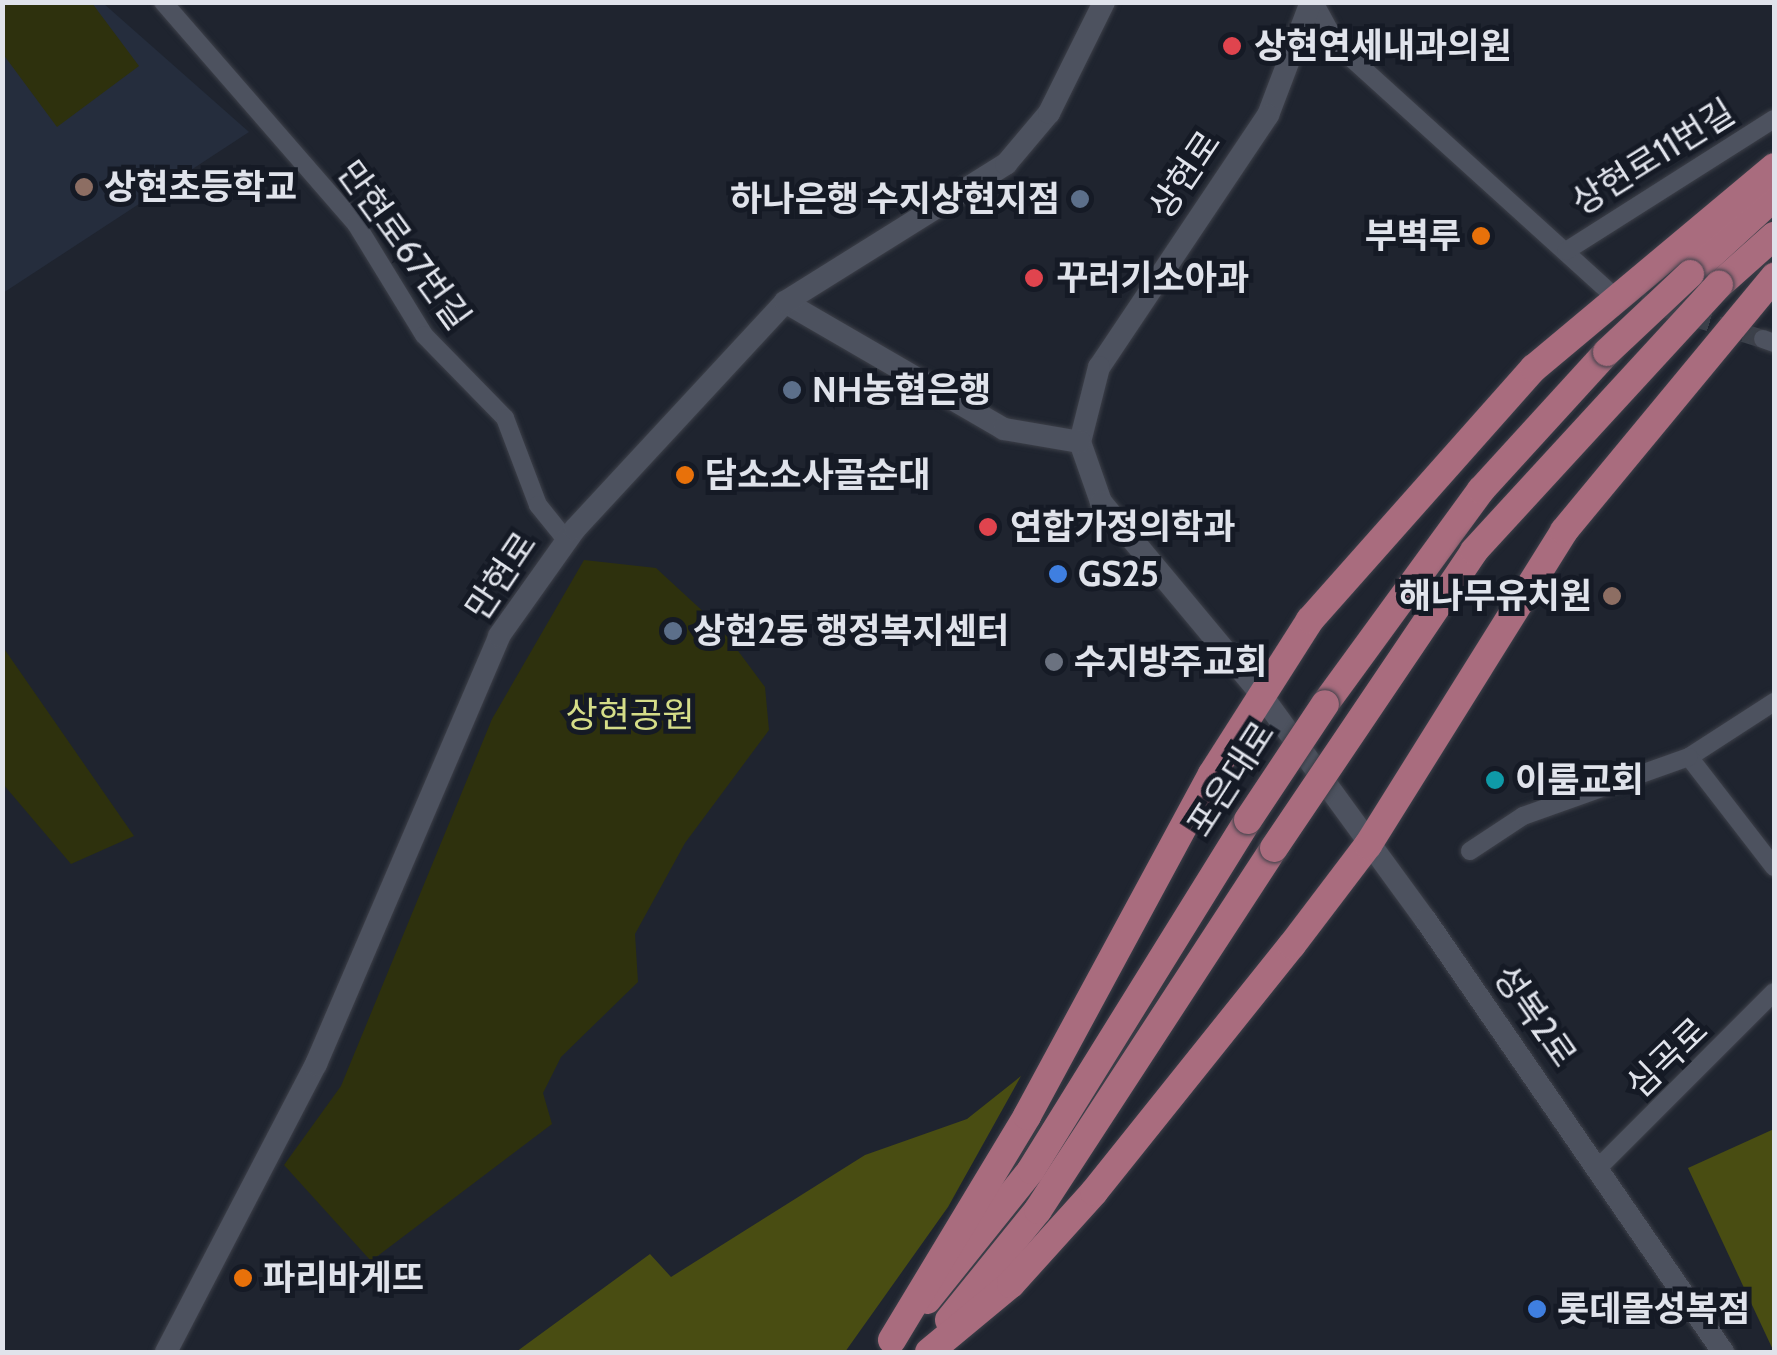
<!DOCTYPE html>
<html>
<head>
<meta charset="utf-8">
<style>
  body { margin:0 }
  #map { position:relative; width:1777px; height:1355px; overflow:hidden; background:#1f242f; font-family:Cabin,"Noto Sans KR",sans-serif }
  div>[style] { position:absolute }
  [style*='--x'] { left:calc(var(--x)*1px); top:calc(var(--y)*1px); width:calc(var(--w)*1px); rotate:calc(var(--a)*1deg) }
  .built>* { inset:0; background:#252d3d }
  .green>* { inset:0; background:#2e310d }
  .forest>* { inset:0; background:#494d12 }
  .minor-tunnel>* { height:18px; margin-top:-9px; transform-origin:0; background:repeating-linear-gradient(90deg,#3c414b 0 18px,transparent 0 27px) }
  .roads { filter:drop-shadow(0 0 2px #3d4049) drop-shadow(0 0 2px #3d4049) }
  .minor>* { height:18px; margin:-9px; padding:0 9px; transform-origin:9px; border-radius:9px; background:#4d525f }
  .tertiary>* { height:22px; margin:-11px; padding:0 11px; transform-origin:11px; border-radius:11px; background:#4d525f }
  .primary>* { height:28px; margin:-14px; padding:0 14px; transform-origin:14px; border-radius:14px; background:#a96c7e }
  .bridges { filter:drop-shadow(0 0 2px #3d4049) drop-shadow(0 0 2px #3d4049) }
  .primary-bridge>* { height:28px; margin:-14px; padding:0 14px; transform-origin:14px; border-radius:14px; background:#a96c7e }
  .dots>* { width:28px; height:28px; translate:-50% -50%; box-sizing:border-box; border:5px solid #151a25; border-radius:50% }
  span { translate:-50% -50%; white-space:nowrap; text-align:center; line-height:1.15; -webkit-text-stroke:10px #151a25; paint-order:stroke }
  .poi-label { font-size:35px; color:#e0e3eb; font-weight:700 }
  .left { translate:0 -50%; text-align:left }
  .right { translate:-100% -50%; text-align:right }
  .street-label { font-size:35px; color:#e0e3eb }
  .park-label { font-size:35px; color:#d5dd88 }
  .frame { position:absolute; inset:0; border:5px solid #e0e3eb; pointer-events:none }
</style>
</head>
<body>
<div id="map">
  <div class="built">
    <div style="clip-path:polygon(3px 3px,103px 3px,249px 132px,3px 293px)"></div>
  </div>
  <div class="green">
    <div style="clip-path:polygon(3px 2px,92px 3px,139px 66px,57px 127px,3px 54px)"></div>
    <div style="clip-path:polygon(584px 560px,656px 568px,721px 628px,765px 687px,769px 730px,685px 843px,635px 934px,638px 982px,561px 1057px,543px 1093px,552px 1124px,371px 1261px,284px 1165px,341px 1086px,492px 719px)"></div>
    <div style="clip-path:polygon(2px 647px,5px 650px,134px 836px,71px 864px,3px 784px)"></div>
  </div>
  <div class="forest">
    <div style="clip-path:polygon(1021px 1076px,948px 1207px,845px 1352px,516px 1352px,650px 1254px,671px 1277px,865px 1155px,967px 1119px)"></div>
    <div style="clip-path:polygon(1774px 1129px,1774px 1352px,1688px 1168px)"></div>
  </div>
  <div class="minor-tunnel">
    <div style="--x:1615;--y:293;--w:155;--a:17.3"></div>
  </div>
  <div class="roads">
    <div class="minor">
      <div style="--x:163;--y:2;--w:294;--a:49"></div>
      <div style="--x:356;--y:224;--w:130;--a:58.5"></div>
      <div style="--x:424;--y:335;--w:116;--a:45.7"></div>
      <div style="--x:505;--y:418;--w:93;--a:69.2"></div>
      <div style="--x:538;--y:505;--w:46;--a:51.1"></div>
      <div style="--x:1314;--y:2;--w:50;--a:61.4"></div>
      <div style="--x:1338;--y:46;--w:365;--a:42.2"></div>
      <div style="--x:1566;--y:251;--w:246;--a:-32.4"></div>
      <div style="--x:1763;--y:339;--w:12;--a:20"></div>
      <div style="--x:1774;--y:702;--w:101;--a:147.1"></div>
      <div style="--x:1689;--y:757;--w:139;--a:52.3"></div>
      <div style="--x:1470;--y:851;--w:64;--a:-33.4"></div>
      <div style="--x:1523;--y:816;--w:176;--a:-19.6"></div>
      <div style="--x:1600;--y:1166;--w:246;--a:-45"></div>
    </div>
    <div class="tertiary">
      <div style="--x:1311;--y:2;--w:121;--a:110.8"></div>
      <div style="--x:1268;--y:115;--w:303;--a:123.8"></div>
      <div style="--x:1099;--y:367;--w:77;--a:104.2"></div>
      <div style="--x:1080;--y:442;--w:64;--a:70.7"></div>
      <div style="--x:1101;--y:502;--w:249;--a:50.2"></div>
      <div style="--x:1260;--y:693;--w:280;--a:53.9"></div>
      <div style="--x:1425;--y:919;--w:526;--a:55.46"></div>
      <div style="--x:785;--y:302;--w:253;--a:30.1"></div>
      <div style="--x:1004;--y:429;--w:77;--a:9.7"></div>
      <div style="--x:166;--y:1352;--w:325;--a:-62.5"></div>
      <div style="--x:316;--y:1064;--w:465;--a:-66.8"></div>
      <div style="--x:499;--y:636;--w:131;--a:-54.6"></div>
      <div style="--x:575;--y:529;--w:309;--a:-47.2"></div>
      <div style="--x:785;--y:302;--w:261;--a:-32"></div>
      <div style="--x:1006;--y:164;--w:67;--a:-49.9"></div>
      <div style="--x:1049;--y:113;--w:124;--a:-63.6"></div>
    </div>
    <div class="primary">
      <div style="--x:1690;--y:274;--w:114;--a:-42.5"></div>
      <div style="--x:1719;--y:285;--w:74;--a:-41.7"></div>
      <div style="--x:1325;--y:704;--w:265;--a:-53.9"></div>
      <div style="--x:1481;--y:490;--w:187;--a:-47.6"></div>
      <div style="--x:927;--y:1300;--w:166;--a:-51.3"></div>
      <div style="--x:1031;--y:1170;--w:412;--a:-58.2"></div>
      <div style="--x:949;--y:1320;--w:141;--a:-51"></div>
      <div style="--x:1038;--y:1210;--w:432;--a:-56.9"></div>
      <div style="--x:892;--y:1340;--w:262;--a:-58.9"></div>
      <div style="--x:1027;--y:1116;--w:389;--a:-61.6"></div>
      <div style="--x:1212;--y:774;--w:183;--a:-57.5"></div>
      <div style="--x:1310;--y:620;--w:337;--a:-48.4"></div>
      <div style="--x:1534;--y:368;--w:313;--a:-39.9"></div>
      <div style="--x:929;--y:1352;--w:107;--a:-39.7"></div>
      <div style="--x:1011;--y:1284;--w:124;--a:-47.9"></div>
      <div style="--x:1094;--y:1192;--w:317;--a:-51.3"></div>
      <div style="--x:1292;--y:945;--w:126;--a:-52.8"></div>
      <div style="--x:1368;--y:845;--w:370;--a:-58"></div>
      <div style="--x:1564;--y:531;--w:330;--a:-50.4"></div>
    </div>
  </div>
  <div class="bridges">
    <div class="primary-bridge">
      <div style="--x:1607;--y:352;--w:114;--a:-43.2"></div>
      <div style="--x:1248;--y:820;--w:139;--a:-56.4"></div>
      <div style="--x:1274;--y:848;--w:358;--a:-56"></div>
      <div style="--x:1474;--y:551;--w:362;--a:-47.4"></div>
    </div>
  </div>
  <div class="dots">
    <div style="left:1232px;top:46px;background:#e0444e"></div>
    <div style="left:84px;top:187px;background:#8d6e63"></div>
    <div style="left:1080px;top:199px;background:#5c6f8a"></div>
    <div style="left:1481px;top:236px;background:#e8710a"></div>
    <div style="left:1034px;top:278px;background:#e0444e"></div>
    <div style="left:792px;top:390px;background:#5c6f8a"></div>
    <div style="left:685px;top:475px;background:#e8710a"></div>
    <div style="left:988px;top:527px;background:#e0444e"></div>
    <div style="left:1058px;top:574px;background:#3f7fe0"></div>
    <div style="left:1612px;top:596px;background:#8d6e63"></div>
    <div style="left:673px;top:631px;background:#5c6f8a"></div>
    <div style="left:1054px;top:662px;background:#6b7280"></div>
    <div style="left:1495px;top:780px;background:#0f9aa8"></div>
    <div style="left:243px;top:1278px;background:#e8710a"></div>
    <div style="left:1537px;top:1309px;background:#3f7fe0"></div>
  </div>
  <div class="poi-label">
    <span class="left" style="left:1254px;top:46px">상현연세내과의원</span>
    <span class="left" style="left:104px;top:187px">상현초등학교</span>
    <span class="right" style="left:1060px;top:199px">하나은행 수지상현지점</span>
    <span class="right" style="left:1461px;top:236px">부벽루</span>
    <span class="left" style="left:1056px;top:278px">꾸러기소아과</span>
    <span class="left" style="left:812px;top:390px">NH농협은행</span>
    <span class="left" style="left:705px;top:475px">담소소사골순대</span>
    <span class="left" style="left:1010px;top:527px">연합가정의학과</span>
    <span class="left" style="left:1078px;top:574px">GS25</span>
    <span class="right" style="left:1592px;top:596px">해나무유치원</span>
    <span class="left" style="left:693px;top:631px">상현2동 행정복지센터</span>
    <span class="left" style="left:1074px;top:662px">수지방주교회</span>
    <span class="left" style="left:1515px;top:780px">이룸교회</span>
    <span class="left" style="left:263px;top:1278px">파리바게뜨</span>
    <span class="left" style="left:1557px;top:1309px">롯데몰성복점</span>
  </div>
  <div class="street-label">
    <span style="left:1653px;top:157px;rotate:-32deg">상현로11번길</span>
    <span style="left:1185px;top:175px;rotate:-56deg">상현로</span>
    <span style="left:404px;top:245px;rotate:54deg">만현로67번길</span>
    <span style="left:501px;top:576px;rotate:-56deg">만현로</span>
    <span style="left:1231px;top:779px;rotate:-57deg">포은대로</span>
    <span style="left:1535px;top:1016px;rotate:55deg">성복2로</span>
    <span style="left:1667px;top:1058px;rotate:-44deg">심곡로</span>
  </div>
  <div class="park-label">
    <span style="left:630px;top:715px">상현공원</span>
  </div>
  <div class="frame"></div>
</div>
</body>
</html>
